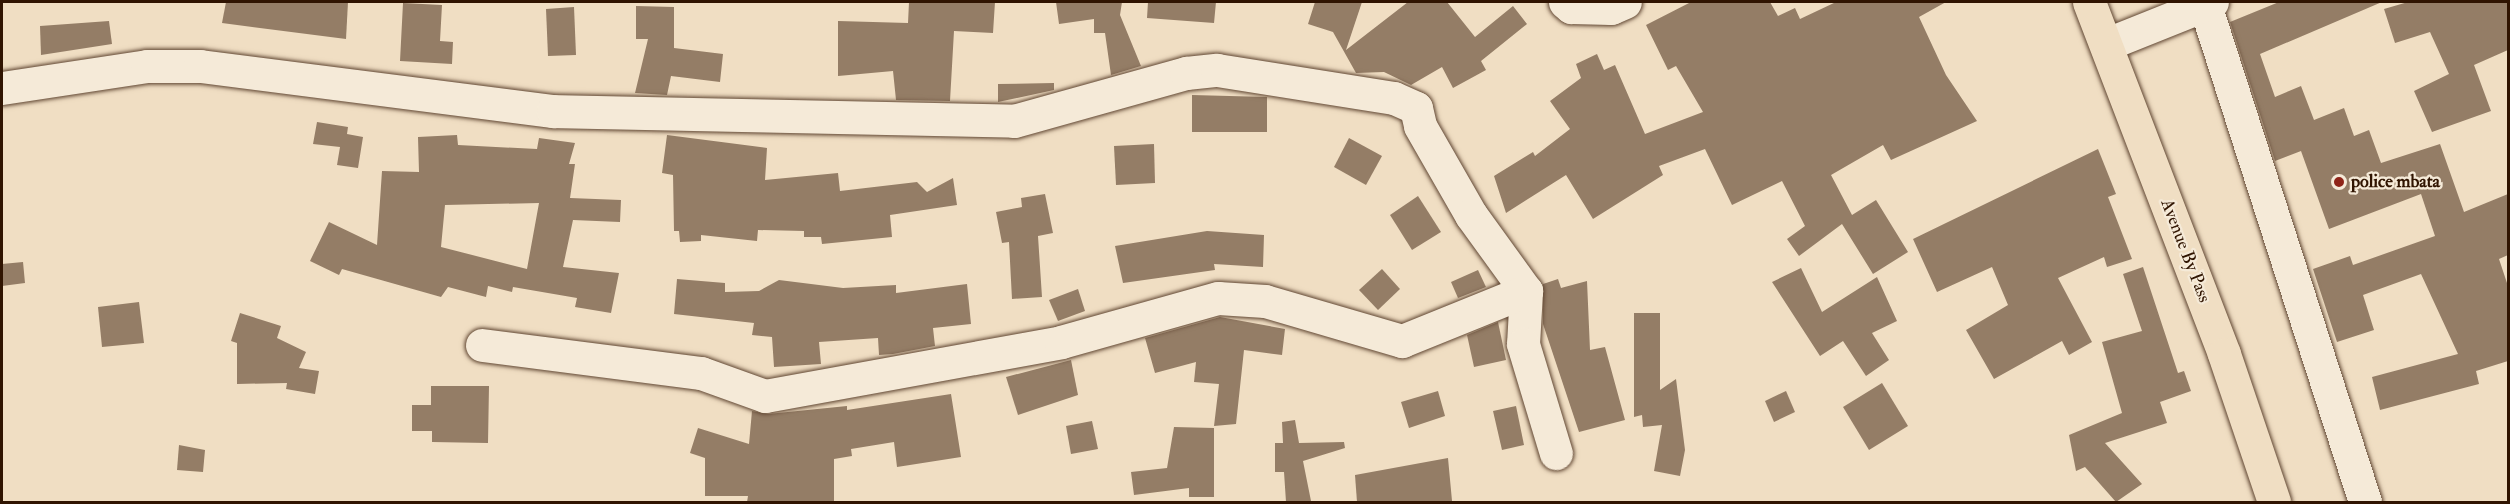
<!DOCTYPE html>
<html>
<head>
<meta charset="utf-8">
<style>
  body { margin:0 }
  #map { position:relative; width:2510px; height:504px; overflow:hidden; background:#f0dec3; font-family:"IM FELL Double Pica",serif }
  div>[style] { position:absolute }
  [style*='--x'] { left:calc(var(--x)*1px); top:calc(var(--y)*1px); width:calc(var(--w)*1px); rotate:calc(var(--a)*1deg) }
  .building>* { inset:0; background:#947d66 }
  .roads { filter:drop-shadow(0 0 2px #604632) drop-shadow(0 0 2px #604632) }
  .street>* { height:33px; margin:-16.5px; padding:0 16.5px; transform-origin:16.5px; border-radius:16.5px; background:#f5ead8 }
  .highway>* { height:33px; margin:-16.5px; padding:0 16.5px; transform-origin:16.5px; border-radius:16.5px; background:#f0dec3 }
  .dots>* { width:16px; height:16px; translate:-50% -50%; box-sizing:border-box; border:3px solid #f5ead8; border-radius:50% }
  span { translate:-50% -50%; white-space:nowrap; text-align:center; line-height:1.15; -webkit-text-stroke:4.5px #f5ead8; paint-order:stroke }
  .poi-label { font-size:18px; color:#301401; font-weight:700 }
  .left { translate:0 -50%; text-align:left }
  .street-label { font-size:18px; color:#301401 }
  .frame { position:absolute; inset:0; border:3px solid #301401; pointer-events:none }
</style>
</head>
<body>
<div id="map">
  <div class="building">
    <div style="clip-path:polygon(226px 2px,348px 2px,346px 39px,222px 23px)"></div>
    <div style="clip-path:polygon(909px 2px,995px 2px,993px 33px,954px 31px,950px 101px,896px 100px,893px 71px,838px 76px,838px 21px,908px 23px)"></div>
    <div style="clip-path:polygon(1056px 2px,1122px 2px,1120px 15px,1141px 66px,1111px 75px,1105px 33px,1094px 33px,1094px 19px,1059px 24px)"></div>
    <div style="clip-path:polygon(1148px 2px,1216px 2px,1214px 23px,1147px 18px)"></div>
    <div style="clip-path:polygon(1315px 2px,1362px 2px,1346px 50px,1408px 2px,1447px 2px,1475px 37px,1513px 6px,1527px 24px,1481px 61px,1486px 70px,1453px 88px,1442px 67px,1411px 85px,1384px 72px,1356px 73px,1333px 32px,1308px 24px)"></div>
    <div style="clip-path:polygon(1691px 2px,1770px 2px,1778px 16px,1795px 8px,1800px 19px,1836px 2px,1946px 2px,1919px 17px,1946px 75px,1977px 121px,1891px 160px,1883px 145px,1831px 175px,1852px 215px,1876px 200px,1908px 252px,1873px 274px,1842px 224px,1799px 256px,1787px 239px,1805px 226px,1782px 181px,1732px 205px,1705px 149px,1659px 166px,1663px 175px,1593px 219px,1566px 175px,1506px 213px,1494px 176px,1533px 152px,1535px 156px,1570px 129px,1550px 101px,1581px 78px,1576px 64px,1597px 54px,1604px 70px,1615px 65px,1645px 134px,1703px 112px,1676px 66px,1668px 70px,1646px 25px)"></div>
    <div style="clip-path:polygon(2279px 2px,2382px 2px,2260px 54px,2275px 97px,2301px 86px,2314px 120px,2344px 108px,2354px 136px,2369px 130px,2381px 163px,2440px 144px,2464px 212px,2508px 194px,2508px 255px,2499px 259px,2508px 286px,2508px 361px,2476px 371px,2479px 384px,2380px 410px,2372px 377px,2458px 354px,2421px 274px,2363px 295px,2374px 330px,2337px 342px,2313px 269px,2350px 256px,2353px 265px,2435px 236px,2421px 194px,2329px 229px,2301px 151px,2275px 161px,2230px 22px)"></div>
    <div style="clip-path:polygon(2408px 2px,2508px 2px,2508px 50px,2474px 65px,2491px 111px,2432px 132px,2414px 91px,2449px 74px,2430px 32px,2395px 43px,2384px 9px)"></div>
    <div style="clip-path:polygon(403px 3px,442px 5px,440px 41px,453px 42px,452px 64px,400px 61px)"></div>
    <div style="clip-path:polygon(636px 6px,674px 7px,674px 48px,723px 54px,720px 82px,671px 76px,667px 95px,635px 93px,648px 39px,636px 39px)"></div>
    <div style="clip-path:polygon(574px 7px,576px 55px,548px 56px,546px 9px)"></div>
    <div style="clip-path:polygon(109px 21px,112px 44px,41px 55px,40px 26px)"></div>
    <div style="clip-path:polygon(1054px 83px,1054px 90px,998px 102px,998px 84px)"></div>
    <div style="clip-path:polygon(1192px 95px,1267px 97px,1267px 132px,1192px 132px)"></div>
    <div style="clip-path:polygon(317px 122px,348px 127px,347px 134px,363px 137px,358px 168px,337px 165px,340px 147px,313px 144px)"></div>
    <div style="clip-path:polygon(evenodd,457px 135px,458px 145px,537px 149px,539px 138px,575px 143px,569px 164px,575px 164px,570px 198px,621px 200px,620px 222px,573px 220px,563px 267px,619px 273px,611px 313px,575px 307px,577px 298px,513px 287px,512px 292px,488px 286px,486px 297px,448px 287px,441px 297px,342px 269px,339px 275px,310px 261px,329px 222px,377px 245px,382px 171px,419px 172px,418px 137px,457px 135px,539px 203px,527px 269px,441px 247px,445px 205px,539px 203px)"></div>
    <div style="clip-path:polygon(667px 135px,767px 148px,765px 180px,838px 173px,840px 191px,917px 182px,927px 192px,953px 178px,957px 205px,890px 215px,892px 237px,822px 244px,821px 237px,804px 237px,804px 231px,758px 230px,757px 241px,701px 235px,701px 241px,680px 242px,679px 231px,674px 231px,673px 175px,662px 173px)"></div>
    <div style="clip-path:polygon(1349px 138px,1382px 156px,1366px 185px,1334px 167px)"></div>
    <div style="clip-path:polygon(1154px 144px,1155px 183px,1116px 185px,1114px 146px)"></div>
    <div style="clip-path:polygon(2098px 149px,2116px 194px,2108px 197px,2132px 259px,2107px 267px,2104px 257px,2058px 278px,2092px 342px,2069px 355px,2062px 341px,1994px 379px,1966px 330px,2008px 305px,1992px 267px,1937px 292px,1913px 239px)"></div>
    <div style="clip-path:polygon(1045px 194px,1053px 233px,1038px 236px,1042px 297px,1012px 299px,1009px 242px,1002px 243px,996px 212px,1022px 207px,1021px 198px)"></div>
    <div style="clip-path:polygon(1418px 196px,1441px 232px,1412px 250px,1390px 215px)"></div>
    <div style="clip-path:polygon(1207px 231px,1264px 235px,1263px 267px,1214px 264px,1215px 270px,1123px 283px,1115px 246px)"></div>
    <div style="clip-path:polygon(23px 262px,25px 283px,2px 286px,2px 264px)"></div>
    <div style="clip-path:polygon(2143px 267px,2178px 373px,2184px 371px,2191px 391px,2160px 402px,2167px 423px,2105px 443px,2142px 484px,2116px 502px,2085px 467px,2076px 471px,2069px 435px,2122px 413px,2102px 342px,2142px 331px,2123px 274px)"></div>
    <div style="clip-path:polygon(1801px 268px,1822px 312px,1877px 277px,1897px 321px,1872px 333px,1889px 360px,1866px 376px,1843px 341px,1820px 356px,1772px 282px)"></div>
    <div style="clip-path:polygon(1382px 269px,1400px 289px,1378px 310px,1359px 290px)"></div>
    <div style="clip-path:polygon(1478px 270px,1486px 287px,1458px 298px,1451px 282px)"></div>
    <div style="clip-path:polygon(677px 279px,725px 283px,725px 292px,759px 291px,779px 280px,843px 288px,896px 285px,896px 293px,967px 284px,971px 324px,933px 328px,935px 346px,893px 354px,879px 355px,878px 338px,819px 342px,821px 364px,774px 367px,772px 337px,752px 335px,754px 323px,674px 314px)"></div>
    <div style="clip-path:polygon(1558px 279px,1561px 288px,1587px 281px,1590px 350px,1605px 347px,1625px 420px,1579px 432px,1543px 324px,1543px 284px)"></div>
    <div style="clip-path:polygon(1078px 289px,1085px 311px,1058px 321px,1049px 300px)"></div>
    <div style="clip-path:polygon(139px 302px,144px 343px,102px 347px,98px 307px)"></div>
    <div style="clip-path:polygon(240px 313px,281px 326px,277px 338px,306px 352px,299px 368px,319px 371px,315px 394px,286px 389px,287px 383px,237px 384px,237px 343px,231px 341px)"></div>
    <div style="clip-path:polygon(1634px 313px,1660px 313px,1660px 390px,1676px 379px,1685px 450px,1680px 476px,1654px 471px,1662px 425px,1643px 427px,1642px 415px,1634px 417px)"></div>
    <div style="clip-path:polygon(1220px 317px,1285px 329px,1282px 355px,1244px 350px,1236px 424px,1214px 426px,1219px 384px,1194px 382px,1196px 362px,1155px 373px,1145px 338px)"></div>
    <div style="clip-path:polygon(1498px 322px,1506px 360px,1474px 367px,1467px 335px)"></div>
    <div style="clip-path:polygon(1071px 360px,1078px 395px,1018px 415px,1006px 377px)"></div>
    <div style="clip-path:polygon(1882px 383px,1908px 426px,1869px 450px,1843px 407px)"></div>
    <div style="clip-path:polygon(431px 386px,489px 386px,488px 443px,432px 442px,432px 431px,412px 431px,412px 405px,431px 405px)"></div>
    <div style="clip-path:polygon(1438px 391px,1445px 416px,1409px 428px,1401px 402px)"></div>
    <div style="clip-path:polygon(1786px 391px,1795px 412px,1774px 422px,1765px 401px)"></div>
    <div style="clip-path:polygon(951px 394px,961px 457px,897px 467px,894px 442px,851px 449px,852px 456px,834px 459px,834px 502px,747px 502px,748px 496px,705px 496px,705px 458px,690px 453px,698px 428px,749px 444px,752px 411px,768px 414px,847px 406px,847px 410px)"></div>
    <div style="clip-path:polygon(1516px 406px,1524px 445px,1502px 450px,1493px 411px)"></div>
    <div style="clip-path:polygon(1295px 420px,1299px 443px,1344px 442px,1345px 448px,1303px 461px,1311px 501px,1286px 502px,1284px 472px,1275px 472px,1275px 443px,1283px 443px,1282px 422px)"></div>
    <div style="clip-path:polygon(1092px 421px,1098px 449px,1071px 454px,1066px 426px)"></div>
    <div style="clip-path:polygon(1174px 427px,1214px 428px,1214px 497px,1189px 497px,1189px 488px,1134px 495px,1131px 472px,1167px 468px)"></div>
    <div style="clip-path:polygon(179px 445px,205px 450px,203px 472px,177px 470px)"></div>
    <div style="clip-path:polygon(1448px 458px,1452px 501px,1357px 502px,1355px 475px)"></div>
  </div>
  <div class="roads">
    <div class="street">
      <div style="--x:1565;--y:2;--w:8;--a:40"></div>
      <div style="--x:1571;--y:7;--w:40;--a:1.4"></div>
      <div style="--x:1611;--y:8;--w:15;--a:-23"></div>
      <div style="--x:2204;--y:2;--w:525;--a:72.15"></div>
      <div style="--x:2107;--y:44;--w:113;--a:-21.8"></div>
      <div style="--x:2;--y:88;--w:147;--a:-8.6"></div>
      <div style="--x:147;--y:66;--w:53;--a:0"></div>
      <div style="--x:200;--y:66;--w:356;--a:7.3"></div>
      <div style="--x:553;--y:111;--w:461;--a:1.2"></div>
      <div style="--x:1014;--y:121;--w:179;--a:-15.6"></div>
      <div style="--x:1186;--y:73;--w:31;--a:-6"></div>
      <div style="--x:1217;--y:70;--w:179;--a:9"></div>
      <div style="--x:1394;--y:98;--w:24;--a:24"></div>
      <div style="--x:1416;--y:108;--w:18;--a:77"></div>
      <div style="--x:1420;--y:126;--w:103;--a:60.2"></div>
      <div style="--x:1471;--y:215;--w:94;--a:54.1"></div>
      <div style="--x:1526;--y:291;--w:53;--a:93.2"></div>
      <div style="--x:1523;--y:344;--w:114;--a:73.2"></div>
      <div style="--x:482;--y:345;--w:221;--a:7.3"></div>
      <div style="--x:701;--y:373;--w:68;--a:19.8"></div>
      <div style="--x:765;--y:396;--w:301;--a:-10.3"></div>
      <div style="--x:1061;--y:342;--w:163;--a:-15.7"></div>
      <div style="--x:1218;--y:298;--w:47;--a:3.7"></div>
      <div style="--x:1265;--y:301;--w:143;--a:16.3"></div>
      <div style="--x:1402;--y:341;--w:134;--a:-22"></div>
    </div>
    <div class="highway">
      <div style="--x:2089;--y:2;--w:377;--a:69"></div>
      <div style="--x:2224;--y:354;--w:156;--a:71.3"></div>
    </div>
  </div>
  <div class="dots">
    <div style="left:2339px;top:182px;background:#8f2418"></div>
  </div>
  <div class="poi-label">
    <span class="left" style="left:2351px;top:182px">police mbata</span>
  </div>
  <div class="street-label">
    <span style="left:2185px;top:251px;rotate:69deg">Avenue By Pass</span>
  </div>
  <div class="frame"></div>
</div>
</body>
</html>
